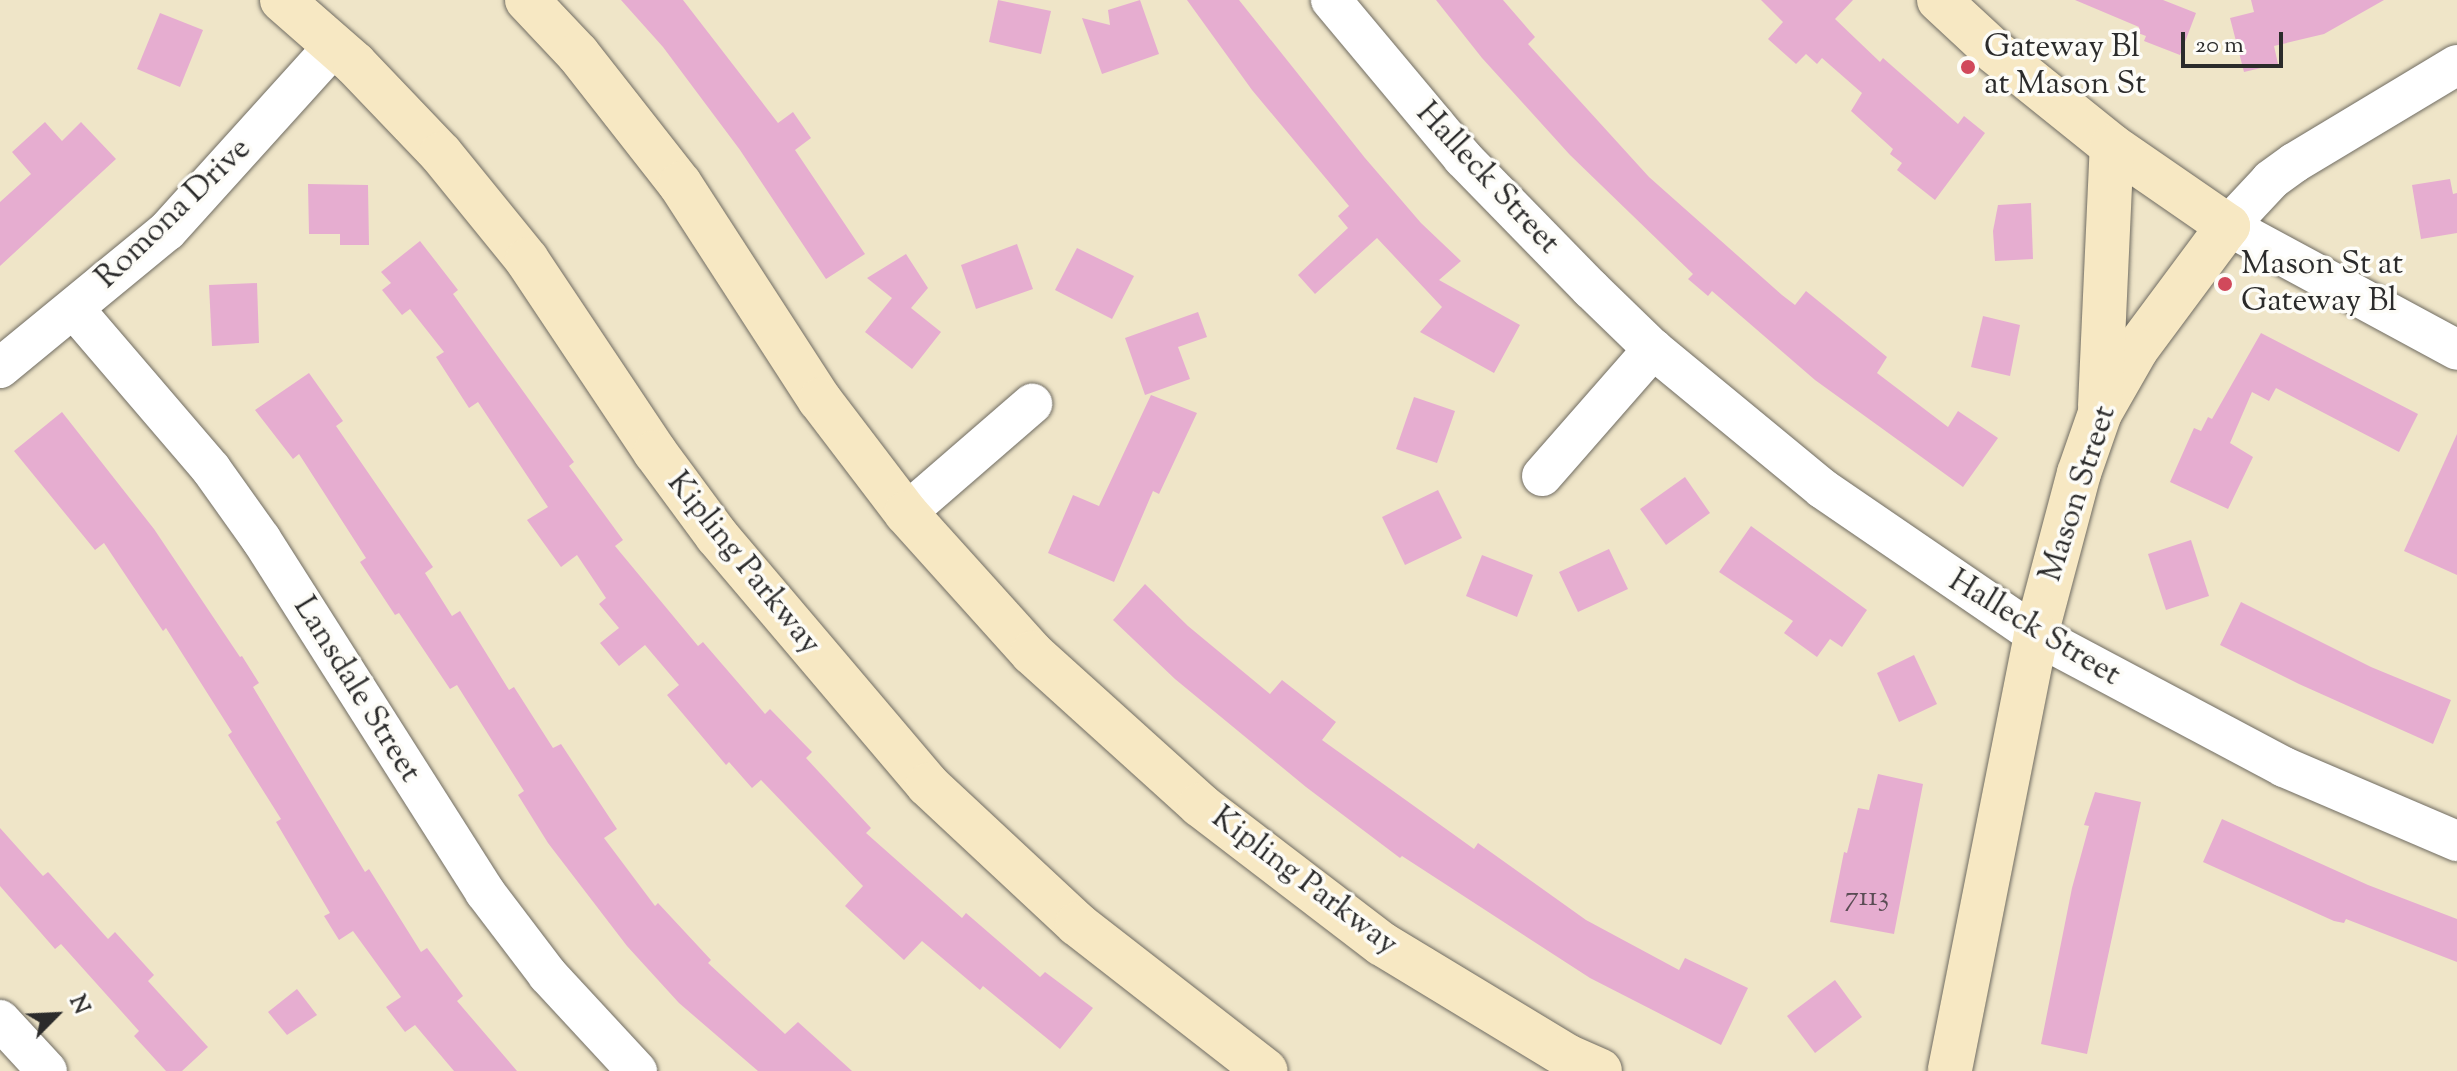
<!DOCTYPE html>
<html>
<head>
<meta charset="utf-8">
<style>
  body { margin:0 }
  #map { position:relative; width:2457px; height:1071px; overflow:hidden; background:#efe5c8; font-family:"Sorts Mill Goudy",serif }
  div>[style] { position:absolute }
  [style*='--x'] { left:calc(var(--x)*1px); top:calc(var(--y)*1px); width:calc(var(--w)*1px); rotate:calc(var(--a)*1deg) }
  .building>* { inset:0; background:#e6add0 }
  .roads { filter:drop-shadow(0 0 2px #706c62) drop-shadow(0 0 2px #706c62) }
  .street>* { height:40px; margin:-20px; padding:0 20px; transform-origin:20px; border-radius:20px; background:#fff }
  .secondary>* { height:44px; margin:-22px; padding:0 22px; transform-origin:22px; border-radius:22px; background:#f7e8c3 }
  .dots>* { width:22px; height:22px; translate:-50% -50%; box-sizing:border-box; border:4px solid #fdfcf7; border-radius:50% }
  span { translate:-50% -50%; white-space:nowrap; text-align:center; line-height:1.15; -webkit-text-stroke:7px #fdfcf7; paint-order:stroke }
  .number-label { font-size:28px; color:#5a4c54 }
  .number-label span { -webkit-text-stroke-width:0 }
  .poi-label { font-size:32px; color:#2b2b2b }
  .left { translate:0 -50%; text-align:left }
  .street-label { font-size:32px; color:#2b2b2b }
  .north { position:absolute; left:16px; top:975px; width:80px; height:80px; -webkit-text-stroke:6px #fdfcf7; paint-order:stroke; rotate:66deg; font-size:22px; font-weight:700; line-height:32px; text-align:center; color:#2b2b2b }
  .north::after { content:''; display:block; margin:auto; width:28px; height:36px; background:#2b2b2b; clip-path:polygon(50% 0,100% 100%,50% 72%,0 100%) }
  .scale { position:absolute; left:2181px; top:32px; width:102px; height:36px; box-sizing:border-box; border:4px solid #2b2b2b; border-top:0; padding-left:10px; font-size:24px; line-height:28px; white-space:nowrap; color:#2b2b2b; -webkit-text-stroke:6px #fdfcf7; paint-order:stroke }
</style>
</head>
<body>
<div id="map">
  <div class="building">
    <div style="clip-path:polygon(621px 0,683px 0,778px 123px,793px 112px,811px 138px,795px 150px,865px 254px,826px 279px,740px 150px,663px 47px)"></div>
    <div style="clip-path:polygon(998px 0,1051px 11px,1041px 54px,989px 42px)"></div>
    <div style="clip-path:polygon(1140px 0,1159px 54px,1102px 74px,1082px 18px,1110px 25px,1108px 10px)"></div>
    <div style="clip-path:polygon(1187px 0,1239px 0,1365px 158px,1421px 223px,1461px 261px,1439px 280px,1520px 325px,1494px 373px,1420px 332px,1442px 307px,1377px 238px,1315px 294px,1298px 275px,1348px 228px,1338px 216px,1349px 206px,1252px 90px)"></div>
    <div style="clip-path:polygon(1436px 0,1503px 0,1535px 37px,1528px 44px,1649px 177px,1782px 295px,1795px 305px,1806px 291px,1887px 357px,1877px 373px,1948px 427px,1958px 411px,1998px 438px,1963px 487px,1815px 380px,1712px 291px,1708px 296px,1688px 279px,1693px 274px,1570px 155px,1482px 58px)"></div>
    <div style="clip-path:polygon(1761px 0,1853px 0,1835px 19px,1880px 62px,1883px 58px,1958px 124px,1964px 116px,1985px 133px,1935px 200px,1897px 170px,1902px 163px,1890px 154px,1893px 149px,1851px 111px,1862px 93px,1822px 58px,1817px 64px,1806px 54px,1796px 64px,1768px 39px,1783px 22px)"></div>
    <div style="clip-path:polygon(2075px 0,2163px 0,2196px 13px,2180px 55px,2144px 41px,2146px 36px,2138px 33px,2139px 27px)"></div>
    <div style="clip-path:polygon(2251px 0,2384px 0,2324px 34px,2274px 46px,2278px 64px,2244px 72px,2230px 18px,2254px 12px)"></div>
    <div style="clip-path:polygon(160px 13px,203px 30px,180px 87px,137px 69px)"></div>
    <div style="clip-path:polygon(45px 122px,62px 141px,81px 122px,116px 159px,0 266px,0 202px,31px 174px,12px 152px)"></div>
    <div style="clip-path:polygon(2450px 179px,2453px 194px,2457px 193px,2457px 233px,2421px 239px,2412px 185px)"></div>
    <div style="clip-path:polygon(308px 184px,368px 185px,369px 245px,340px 245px,340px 234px,309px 234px)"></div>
    <div style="clip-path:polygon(2031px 203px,2033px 259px,1995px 261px,1993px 231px,1998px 205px)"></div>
    <div style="clip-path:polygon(420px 241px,458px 290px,453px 294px,574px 462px,569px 466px,623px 540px,615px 546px,698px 646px,703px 642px,765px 714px,770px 709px,812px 752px,806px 758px,871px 828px,866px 833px,962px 918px,966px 913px,1040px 977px,1045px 972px,1093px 1008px,1060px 1049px,983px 986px,980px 990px,922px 941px,904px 960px,845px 906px,863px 886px,761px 780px,752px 788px,729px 762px,726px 765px,667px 695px,679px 685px,645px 645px,619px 666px,600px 643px,619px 628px,599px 604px,606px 598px,577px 555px,561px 567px,527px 520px,548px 507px,478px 402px,469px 408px,436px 357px,444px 352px,410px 309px,402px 315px,382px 290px,391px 283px,381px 272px)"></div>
    <div style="clip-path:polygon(1017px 244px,1033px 289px,976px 309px,961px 265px)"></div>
    <div style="clip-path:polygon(1077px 248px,1134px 276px,1112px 319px,1055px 290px)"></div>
    <div style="clip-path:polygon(906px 254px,928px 288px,911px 308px,941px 332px,912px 369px,865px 332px,892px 298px,867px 278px)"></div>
    <div style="clip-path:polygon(257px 283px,259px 343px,212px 346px,209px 285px)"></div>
    <div style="clip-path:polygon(1198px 312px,1207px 337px,1178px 347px,1190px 379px,1145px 395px,1125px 338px)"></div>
    <div style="clip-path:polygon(1983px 316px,2020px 325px,2010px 376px,1971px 367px)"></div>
    <div style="clip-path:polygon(2261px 333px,2418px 414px,2399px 452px,2276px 388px,2269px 401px,2252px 392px,2230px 443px,2253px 457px,2228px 509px,2170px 482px,2194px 428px,2201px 431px,2208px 417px,2212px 419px)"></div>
    <div style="clip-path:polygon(309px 373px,343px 421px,336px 426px,433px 567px,425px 573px,452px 616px,460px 611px,509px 690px,514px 687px,553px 748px,561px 744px,617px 829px,604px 838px,655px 906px,658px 903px,711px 960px,708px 963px,785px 1034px,798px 1022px,852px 1071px,758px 1071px,679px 1003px,627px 946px,548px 843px,518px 795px,524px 791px,457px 685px,450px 689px,399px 613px,395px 615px,360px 562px,366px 558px,299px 454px,293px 459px,255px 410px)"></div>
    <div style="clip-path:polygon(1151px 395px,1197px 413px,1159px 494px,1153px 491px,1114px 582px,1048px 553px,1073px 495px,1099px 506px)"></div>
    <div style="clip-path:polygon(1414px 397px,1455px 411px,1437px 463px,1396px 449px)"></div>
    <div style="clip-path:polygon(62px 412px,154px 529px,240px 657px,242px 656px,259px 683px,253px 687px,365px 872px,369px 869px,421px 952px,427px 948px,463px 996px,457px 1001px,517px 1071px,454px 1071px,415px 1025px,405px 1032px,386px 1007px,401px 997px,353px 931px,339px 940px,324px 916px,330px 913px,276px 822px,281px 819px,228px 735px,232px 732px,166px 628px,163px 631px,104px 543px,95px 550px,14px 451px)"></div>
    <div style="clip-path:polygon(2457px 434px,2457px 575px,2404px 551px)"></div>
    <div style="clip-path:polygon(1685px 477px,1710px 513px,1666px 545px,1640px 509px)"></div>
    <div style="clip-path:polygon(1438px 490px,1462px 538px,1405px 565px,1382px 517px)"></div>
    <div style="clip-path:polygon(1751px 526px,1867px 610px,1842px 647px,1830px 639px,1817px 657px,1784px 633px,1793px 621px,1719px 572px)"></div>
    <div style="clip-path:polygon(2191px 540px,2209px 596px,2166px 610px,2148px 554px)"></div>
    <div style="clip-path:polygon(1609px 549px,1628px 589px,1578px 612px,1559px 572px)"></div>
    <div style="clip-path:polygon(1482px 555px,1533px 575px,1517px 617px,1466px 596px)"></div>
    <div style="clip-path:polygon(1145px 584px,1188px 626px,1270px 694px,1282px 680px,1336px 722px,1322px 740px,1474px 849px,1478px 843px,1586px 920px,1679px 970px,1685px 958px,1748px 988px,1721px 1045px,1590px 978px,1402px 856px,1400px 858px,1306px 787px,1175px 679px,1113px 620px)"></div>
    <div style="clip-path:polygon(2241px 602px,2371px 667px,2451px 700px,2433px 744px,2299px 684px,2220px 645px)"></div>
    <div style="clip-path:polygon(1914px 655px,1937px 704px,1899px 722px,1877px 673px)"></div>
    <div style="clip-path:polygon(1878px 774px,1923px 784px,1894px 934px,1830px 922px,1844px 852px,1847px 853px,1858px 808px,1869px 810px)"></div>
    <div style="clip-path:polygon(2095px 792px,2141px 802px,2087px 1054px,2041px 1044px,2072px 888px,2089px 826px,2084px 825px)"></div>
    <div style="clip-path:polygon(2222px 819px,2368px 885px,2457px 919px,2457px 962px,2346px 919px,2344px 923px,2334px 921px,2203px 862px)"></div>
    <div style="clip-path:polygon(0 828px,43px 876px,48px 872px,50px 874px,108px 939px,115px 932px,154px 975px,148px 981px,208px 1047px,182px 1071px,166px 1071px,134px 1036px,139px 1031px,61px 944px,55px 949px,0 886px)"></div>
    <div style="clip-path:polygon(1835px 980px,1862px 1017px,1815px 1053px,1787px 1016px)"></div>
    <div style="clip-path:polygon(297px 989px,317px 1015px,287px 1035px,268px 1012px)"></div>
  </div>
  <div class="roads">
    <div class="street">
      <div style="--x:1331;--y:0;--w:206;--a:50.1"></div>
      <div style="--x:1463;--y:158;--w:183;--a:45.7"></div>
      <div style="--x:1591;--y:289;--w:86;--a:44.1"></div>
      <div style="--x:1653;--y:349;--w:220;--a:39.5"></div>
      <div style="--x:1823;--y:489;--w:258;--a:34.4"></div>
      <div style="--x:2036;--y:635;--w:281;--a:28"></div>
      <div style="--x:2284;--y:767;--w:188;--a:23.2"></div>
      <div style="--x:2457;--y:65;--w:190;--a:149"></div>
      <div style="--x:2294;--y:163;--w:29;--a:144"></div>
      <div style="--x:2271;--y:180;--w:63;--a:133.1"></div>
      <div style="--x:2228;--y:226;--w:260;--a:28.4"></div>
      <div style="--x:74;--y:309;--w:211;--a:49.4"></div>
      <div style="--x:211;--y:469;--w:86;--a:54.5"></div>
      <div style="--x:261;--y:539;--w:418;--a:57.6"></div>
      <div style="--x:485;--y:892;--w:104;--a:52.8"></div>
      <div style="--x:548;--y:975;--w:131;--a:47.2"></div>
      <div style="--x:0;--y:368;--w:216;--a:-39.4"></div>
      <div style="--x:167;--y:231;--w:249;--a:-47.9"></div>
      <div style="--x:1542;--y:476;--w:169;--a:-48.8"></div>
      <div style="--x:906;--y:513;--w:167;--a:-40.9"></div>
      <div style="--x:0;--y:1020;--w:69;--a:47.3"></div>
    </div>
    <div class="secondary">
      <div style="--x:282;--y:0;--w:97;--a:41.2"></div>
      <div style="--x:355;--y:64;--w:124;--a:46.3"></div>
      <div style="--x:441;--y:154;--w:136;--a:50.9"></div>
      <div style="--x:527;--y:260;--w:231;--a:56.3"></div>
      <div style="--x:655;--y:452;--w:104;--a:53.6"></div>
      <div style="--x:717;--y:536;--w:326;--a:49.7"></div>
      <div style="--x:928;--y:785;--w:204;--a:43"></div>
      <div style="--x:1077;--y:924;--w:239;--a:37.9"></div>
      <div style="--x:527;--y:0;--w:74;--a:46.6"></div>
      <div style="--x:578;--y:54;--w:165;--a:51.9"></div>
      <div style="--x:680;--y:184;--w:257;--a:57.1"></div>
      <div style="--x:820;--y:400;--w:142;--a:52.7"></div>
      <div style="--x:906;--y:513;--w:188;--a:48"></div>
      <div style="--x:1032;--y:653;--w:227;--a:42.1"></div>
      <div style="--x:1200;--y:805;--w:229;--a:37.4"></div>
      <div style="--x:1382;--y:944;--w:216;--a:31.2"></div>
      <div style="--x:1567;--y:1056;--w:36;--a:24"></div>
      <div style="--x:1939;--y:0;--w:76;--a:42.9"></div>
      <div style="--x:1995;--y:52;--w:150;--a:38.8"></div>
      <div style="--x:2112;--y:146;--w:141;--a:34.6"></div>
      <div style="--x:2228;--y:226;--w:154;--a:126.6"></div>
      <div style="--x:2136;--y:350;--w:73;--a:119.7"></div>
      <div style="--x:2100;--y:413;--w:64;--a:109.3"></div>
      <div style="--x:2079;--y:473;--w:168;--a:104.9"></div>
      <div style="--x:2036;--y:635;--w:444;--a:101.2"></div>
      <div style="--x:2100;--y:406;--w:260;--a:-87.4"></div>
    </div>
  </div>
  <div class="dots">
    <div style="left:1968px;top:67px;background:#d1495b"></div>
    <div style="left:2225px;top:284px;background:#d1495b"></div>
  </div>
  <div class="number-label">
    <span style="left:1867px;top:898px">7113</span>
  </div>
  <div class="poi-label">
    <span class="left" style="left:1984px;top:67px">Gateway Bl<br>at Mason St</span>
    <span class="left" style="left:2241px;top:284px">Mason St at<br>Gateway Bl</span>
  </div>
  <div class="street-label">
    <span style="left:1487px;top:179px;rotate:47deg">Halleck Street</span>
    <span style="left:174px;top:214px;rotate:-44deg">Romona Drive</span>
    <span style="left:2079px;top:494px;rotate:-72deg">Mason Street</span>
    <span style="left:743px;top:564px;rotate:51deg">Kipling Parkway</span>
    <span style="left:2034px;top:629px;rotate:31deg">Halleck Street</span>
    <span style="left:356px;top:690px;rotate:58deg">Lansdale Street</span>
    <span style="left:1304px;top:882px;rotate:37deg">Kipling Parkway</span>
  </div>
  <div class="north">N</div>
  <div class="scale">20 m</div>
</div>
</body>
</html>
